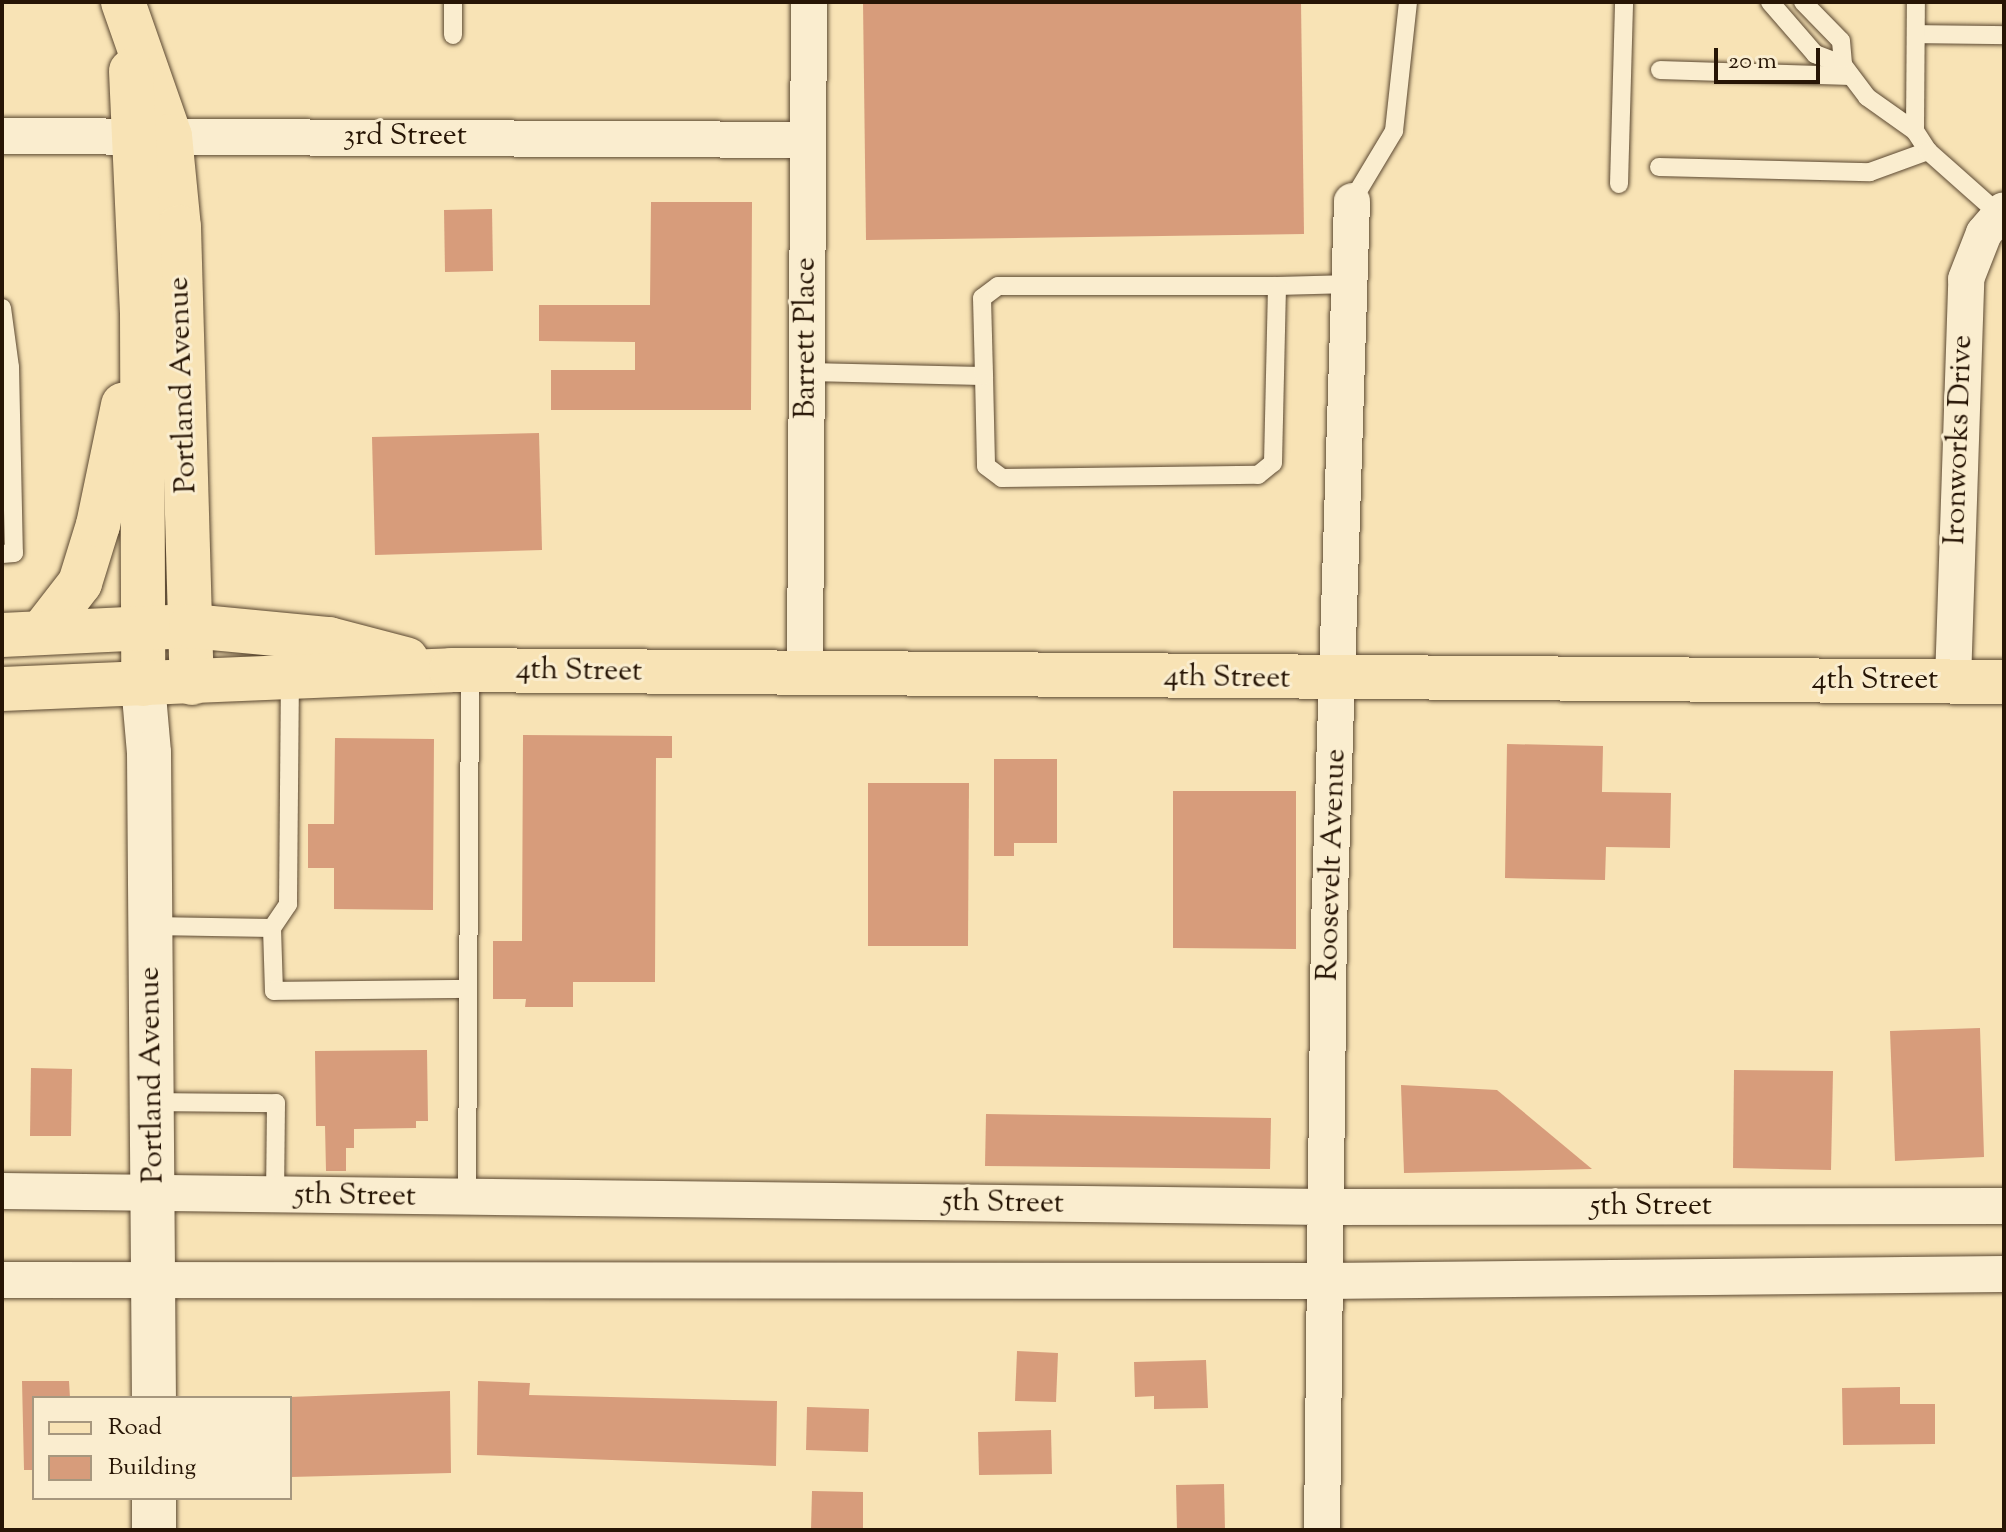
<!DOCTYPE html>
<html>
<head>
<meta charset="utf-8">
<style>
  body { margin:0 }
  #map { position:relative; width:2006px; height:1532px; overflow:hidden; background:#f8e3b5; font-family:"Sorts Mill Goudy",serif }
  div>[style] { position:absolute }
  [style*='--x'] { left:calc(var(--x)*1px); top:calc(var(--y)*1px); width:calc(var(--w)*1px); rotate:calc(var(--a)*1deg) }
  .building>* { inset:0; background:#d79c7b }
  .roads { filter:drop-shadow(0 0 2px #5b4831) drop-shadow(0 0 2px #5b4831) }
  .lane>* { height:18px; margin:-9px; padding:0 9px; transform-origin:9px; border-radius:9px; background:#faedcf }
  .street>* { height:36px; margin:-18px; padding:0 18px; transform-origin:18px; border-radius:18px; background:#faedcf }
  .secondary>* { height:44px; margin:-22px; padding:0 22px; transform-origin:22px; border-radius:22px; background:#faedcf }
  .primary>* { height:44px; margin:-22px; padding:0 22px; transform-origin:22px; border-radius:22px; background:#f8e3b5 }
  span { translate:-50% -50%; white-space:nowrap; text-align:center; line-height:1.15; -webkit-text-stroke:6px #faedcf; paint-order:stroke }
  .street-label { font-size:30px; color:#271505 }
  .frame { position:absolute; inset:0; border:4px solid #271505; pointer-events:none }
  .legend { position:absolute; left:32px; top:1396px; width:260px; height:104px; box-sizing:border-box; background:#faedcf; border:2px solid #a6977e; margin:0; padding:10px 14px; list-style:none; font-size:24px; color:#271505 }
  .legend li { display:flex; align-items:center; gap:16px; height:40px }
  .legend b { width:40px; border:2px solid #a6977e }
  .scale { position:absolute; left:1714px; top:48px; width:106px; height:36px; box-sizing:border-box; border:4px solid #271505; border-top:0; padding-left:10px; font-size:24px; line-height:28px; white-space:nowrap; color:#271505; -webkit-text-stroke:6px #faedcf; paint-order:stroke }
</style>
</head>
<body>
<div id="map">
  <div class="building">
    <div style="clip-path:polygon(863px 2px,1301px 2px,1304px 234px,866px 240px)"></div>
    <div style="clip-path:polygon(651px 202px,752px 202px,751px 410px,551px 410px,551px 370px,635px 370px,635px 342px,539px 341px,539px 305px,650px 305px)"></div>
    <div style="clip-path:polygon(492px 209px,493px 271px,445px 272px,444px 210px)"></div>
    <div style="clip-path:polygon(539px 433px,542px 550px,375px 555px,372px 437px)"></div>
    <div style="clip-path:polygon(523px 735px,672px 736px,672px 758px,656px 758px,655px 982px,573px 982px,573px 1007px,525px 1007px,526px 999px,493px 999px,493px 941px,522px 941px)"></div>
    <div style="clip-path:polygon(335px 738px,434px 739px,433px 910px,334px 909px,334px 868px,308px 868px,308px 824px,334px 824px)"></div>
    <div style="clip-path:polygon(1507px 744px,1603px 746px,1602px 792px,1671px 793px,1670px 848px,1606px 847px,1605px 880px,1505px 878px)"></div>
    <div style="clip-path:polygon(994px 759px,1057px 759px,1057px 843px,1014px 843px,1014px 856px,994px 856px)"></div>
    <div style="clip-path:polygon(868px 783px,969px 783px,968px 946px,868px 946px)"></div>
    <div style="clip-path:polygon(1173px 791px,1296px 791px,1296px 949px,1173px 948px)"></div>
    <div style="clip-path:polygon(1980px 1028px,1984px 1157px,1895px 1161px,1890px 1031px)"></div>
    <div style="clip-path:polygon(427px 1050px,428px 1121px,416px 1121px,416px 1128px,354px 1129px,354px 1148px,346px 1148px,346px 1171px,326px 1171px,325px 1126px,316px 1126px,315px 1051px)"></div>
    <div style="clip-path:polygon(31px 1068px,72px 1069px,71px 1136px,30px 1136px)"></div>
    <div style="clip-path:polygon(1734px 1070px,1833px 1071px,1831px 1170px,1733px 1168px)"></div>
    <div style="clip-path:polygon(1401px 1085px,1497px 1090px,1592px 1169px,1404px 1173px)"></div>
    <div style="clip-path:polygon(986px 1114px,1271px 1118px,1270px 1169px,985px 1166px)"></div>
    <div style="clip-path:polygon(1017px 1351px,1058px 1353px,1056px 1402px,1015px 1401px)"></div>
    <div style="clip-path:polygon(1206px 1360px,1208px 1408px,1154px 1409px,1154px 1396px,1135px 1397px,1134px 1362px)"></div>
    <div style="clip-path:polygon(22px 1381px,69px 1381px,70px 1398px,34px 1398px,34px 1470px,24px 1470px)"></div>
    <div style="clip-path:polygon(478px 1381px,530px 1383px,529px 1395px,777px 1401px,776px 1466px,477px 1455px)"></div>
    <div style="clip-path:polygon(1900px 1387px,1900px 1404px,1935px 1404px,1935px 1444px,1843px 1445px,1842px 1388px)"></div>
    <div style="clip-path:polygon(450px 1391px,451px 1473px,290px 1477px,290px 1398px,262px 1398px)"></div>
    <div style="clip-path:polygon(807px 1407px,869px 1409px,868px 1452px,806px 1450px)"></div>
    <div style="clip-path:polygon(1051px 1430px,1052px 1474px,979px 1475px,978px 1432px)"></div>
    <div style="clip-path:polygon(1224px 1484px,1225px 1530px,1177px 1530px,1176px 1485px)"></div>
    <div style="clip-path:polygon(812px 1491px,863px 1492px,863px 1530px,811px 1530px)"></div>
  </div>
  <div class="roads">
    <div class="lane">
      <div style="--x:453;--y:2;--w:33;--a:90"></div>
      <div style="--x:1770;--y:2;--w:69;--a:49.1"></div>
      <div style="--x:1815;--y:54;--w:30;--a:21"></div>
      <div style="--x:1803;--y:2;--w:54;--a:45.7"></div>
      <div style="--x:1841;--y:41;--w:24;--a:85"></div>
      <div style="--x:1843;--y:65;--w:40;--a:53"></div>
      <div style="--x:1867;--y:97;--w:59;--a:35.3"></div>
      <div style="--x:1915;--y:131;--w:24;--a:57"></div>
      <div style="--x:1916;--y:34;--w:88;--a:0.7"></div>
      <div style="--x:1660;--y:70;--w:190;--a:1.8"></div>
      <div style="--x:1915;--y:131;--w:129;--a:-89.6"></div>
      <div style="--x:1659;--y:167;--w:211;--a:1.4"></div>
      <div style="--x:1870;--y:172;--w:62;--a:-19.9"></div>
      <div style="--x:1928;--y:151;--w:96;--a:41.6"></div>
      <div style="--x:1619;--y:184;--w:182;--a:-88.4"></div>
      <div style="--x:1352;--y:201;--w:82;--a:-59"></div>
      <div style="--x:1394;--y:131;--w:130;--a:-83.8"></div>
      <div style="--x:1277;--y:286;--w:74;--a:-1.5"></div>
      <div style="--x:2;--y:308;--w:60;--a:82.3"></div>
      <div style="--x:10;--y:367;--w:186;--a:88.8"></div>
      <div style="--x:14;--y:553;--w:12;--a:175"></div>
      <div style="--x:807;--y:372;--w:177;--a:1.3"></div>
      <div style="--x:984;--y:376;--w:90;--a:88.7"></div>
      <div style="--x:986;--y:466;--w:20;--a:37"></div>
      <div style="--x:1002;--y:478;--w:256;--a:-0.7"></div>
      <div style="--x:1258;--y:475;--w:19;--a:-39"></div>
      <div style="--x:1273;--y:463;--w:177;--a:-88.7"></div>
      <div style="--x:1277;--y:286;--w:279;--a:180"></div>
      <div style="--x:998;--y:286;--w:20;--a:143"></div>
      <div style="--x:982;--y:298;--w:78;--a:88.5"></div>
      <div style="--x:151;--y:926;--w:121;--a:0.9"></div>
      <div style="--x:272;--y:928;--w:63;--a:88.2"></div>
      <div style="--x:274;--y:991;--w:194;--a:-0.6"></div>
      <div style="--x:272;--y:928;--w:29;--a:-56"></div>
      <div style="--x:288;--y:904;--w:226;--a:-89.5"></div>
      <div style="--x:153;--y:1102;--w:123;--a:0.5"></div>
      <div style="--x:276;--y:1103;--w:93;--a:90.6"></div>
      <div style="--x:467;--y:1198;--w:527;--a:-89.67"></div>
    </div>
    <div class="street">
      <div style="--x:2;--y:136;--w:806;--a:0.28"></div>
      <div style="--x:805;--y:674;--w:672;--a:-89.66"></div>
      <div style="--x:1953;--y:681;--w:402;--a:-88.1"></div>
      <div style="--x:1966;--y:279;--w:49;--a:-68.6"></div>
      <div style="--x:1984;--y:233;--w:30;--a:-49"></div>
      <div style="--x:2;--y:1191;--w:1323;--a:0.69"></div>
      <div style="--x:1325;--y:1207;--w:679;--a:-0.08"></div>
      <div style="--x:2;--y:1280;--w:1323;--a:0.04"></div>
      <div style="--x:1325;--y:1281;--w:679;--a:-0.59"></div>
      <div style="--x:1322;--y:1530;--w:604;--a:-89.34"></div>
      <div style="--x:1329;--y:926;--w:725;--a:-88.18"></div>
    </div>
    <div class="secondary">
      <div style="--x:143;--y:684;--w:69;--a:85"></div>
      <div style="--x:149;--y:753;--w:645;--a:89.56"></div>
      <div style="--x:154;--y:1530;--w:32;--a:-90"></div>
    </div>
    <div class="primary">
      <div style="--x:123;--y:2;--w:142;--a:70.7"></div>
      <div style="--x:170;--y:136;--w:91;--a:84.4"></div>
      <div style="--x:179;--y:227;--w:456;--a:88.4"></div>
      <div style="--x:131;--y:71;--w:242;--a:87.4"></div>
      <div style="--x:142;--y:313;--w:371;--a:89.8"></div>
      <div style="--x:42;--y:632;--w:62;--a:-52.2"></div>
      <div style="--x:80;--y:583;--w:61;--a:-72.8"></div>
      <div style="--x:98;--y:525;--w:123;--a:-78.2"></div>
      <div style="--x:2;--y:635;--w:189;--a:-2.7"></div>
      <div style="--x:191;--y:626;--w:139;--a:5.4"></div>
      <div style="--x:329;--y:639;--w:80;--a:14.6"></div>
      <div style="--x:2;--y:689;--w:449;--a:-2.4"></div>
      <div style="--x:451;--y:670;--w:1553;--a:0.44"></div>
    </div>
  </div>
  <div class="street-label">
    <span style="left:405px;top:137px">3rd Street</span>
    <span style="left:807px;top:338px;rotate:-90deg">Barrett Place</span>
    <span style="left:184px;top:385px;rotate:-92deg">Portland Avenue</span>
    <span style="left:1960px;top:440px;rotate:-88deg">Ironworks Drive</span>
    <span style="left:579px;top:672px;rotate:1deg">4th Street</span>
    <span style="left:1227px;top:679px;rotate:1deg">4th Street</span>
    <span style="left:1875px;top:681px">4th Street</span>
    <span style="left:1333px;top:865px;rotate:-88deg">Roosevelt Avenue</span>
    <span style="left:153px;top:1075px;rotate:-91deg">Portland Avenue</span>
    <span style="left:355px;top:1197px;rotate:1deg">5th Street</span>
    <span style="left:1003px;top:1204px;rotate:1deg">5th Street</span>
    <span style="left:1651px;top:1207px">5th Street</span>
  </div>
  <div class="frame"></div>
  <ul class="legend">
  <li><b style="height:10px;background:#f8e3b5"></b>Road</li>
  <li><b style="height:22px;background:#d79c7b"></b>Building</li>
  </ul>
  <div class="scale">20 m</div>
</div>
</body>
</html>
